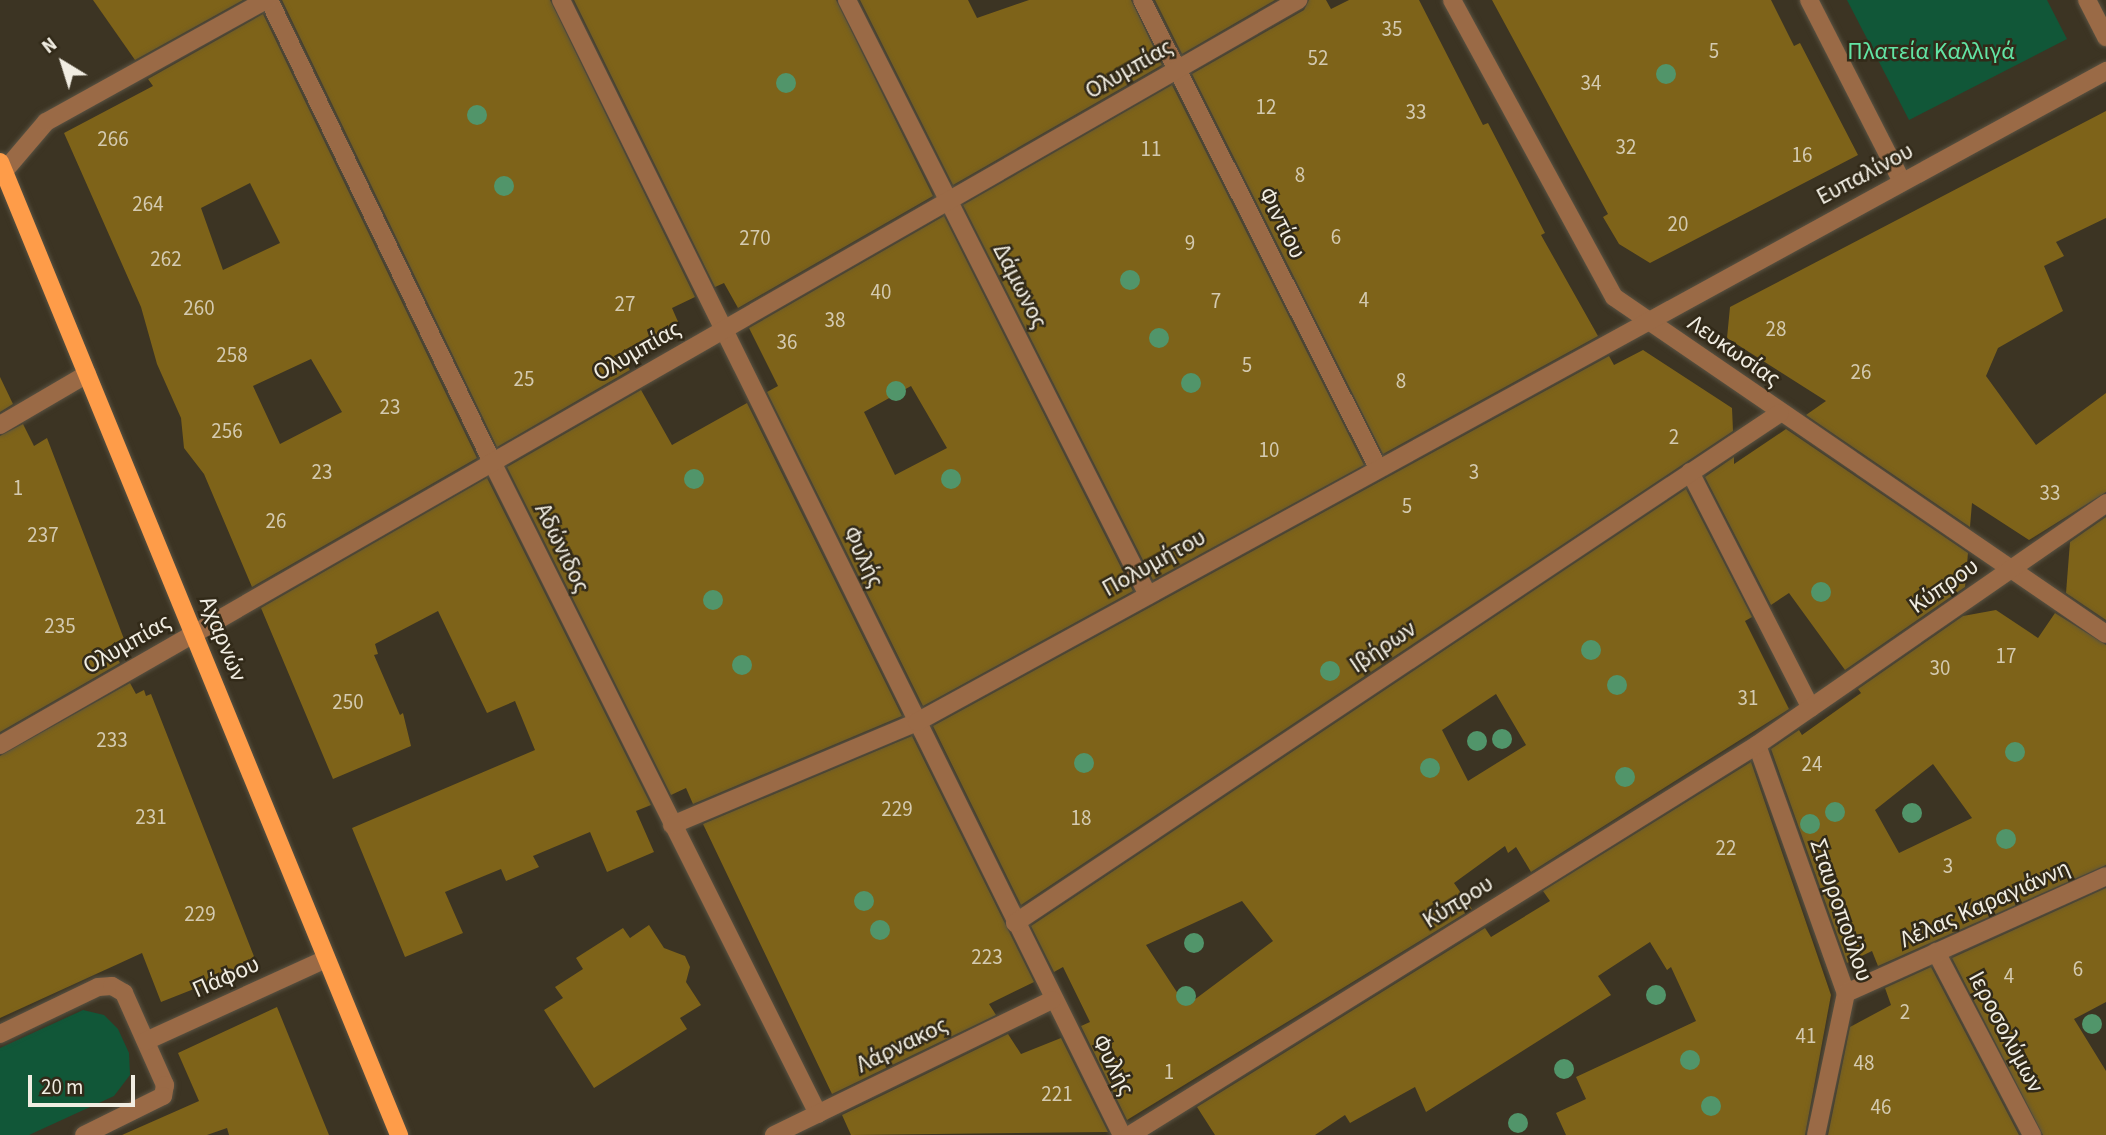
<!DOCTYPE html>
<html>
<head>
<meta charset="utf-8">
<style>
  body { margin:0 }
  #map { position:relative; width:2106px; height:1135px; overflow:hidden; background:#3c3423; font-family:"Source Sans 3",sans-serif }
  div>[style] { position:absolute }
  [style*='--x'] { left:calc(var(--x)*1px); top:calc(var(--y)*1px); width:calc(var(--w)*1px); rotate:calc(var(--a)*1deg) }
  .green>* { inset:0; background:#115738 }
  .building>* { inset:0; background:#7e6319 }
  .roads { filter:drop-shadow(0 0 2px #595242) drop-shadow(0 0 2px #595242) }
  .minor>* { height:18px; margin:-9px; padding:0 9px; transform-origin:9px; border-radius:9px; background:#9a6a46 }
  .major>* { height:18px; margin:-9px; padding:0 9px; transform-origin:9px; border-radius:9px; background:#fe9c49 }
  .trees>* { width:20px; height:20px; margin:-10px; border-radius:50%; background:#51956a }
  span { translate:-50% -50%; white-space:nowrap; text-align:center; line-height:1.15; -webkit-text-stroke:5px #322a19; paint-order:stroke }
  .number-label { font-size:21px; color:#d4cab0 }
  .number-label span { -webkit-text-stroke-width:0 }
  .park-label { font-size:24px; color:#62e4a4 }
  .street-label { font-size:24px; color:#f1ede2 }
  .north { position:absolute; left:28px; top:28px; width:70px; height:70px; -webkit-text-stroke:5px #322a19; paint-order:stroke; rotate:322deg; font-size:19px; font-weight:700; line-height:28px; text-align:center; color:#f1ede2 }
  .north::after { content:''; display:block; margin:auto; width:24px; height:32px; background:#f1ede2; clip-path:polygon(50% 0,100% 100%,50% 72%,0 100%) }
  .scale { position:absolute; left:28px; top:1075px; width:107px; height:32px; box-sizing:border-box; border:4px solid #f1ede2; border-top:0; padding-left:9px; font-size:21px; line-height:24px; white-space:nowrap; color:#f1ede2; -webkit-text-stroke:5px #322a19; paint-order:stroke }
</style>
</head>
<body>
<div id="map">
  <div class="green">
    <div style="clip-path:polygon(1847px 0,2047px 0,2067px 39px,1909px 120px)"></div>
    <div style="clip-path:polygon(83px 1010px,104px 1015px,118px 1029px,129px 1053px,130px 1075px,114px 1096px,29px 1135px,0 1135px,0 1048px)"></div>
  </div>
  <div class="building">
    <div style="clip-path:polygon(93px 0,243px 0,135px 60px)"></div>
    <div style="clip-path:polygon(282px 0,550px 0,695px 297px,672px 308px,679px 324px,622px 355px,630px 370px,497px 447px)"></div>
    <div style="clip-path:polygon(574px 0,836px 0,933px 196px,738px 308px,724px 283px,715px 287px)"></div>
    <div style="clip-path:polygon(860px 0,968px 0,977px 18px,1029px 0,1131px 0,1162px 65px,953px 185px)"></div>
    <div style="clip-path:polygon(1155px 0,1275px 0,1182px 54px)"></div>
    <div style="clip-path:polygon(1309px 0,1326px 0,1331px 9px,1349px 0,1419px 0,1483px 125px,1488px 123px,1545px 233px,1541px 235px,1598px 336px,1383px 454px,1192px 74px,1304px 10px)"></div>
    <div style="clip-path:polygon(1492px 0,1771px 0,1794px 46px,1800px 43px,1858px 155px,1650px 263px,1619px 244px,1603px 217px,1608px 214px)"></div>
    <div style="clip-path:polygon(evenodd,263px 14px,477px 458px,252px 587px,204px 474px,184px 448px,181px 418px,157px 364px,141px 307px,64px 133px,153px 86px,148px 79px,263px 14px,250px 183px,280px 243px,223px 270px,201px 208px,250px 183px,263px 14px,311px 359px,342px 412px,280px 444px,253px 386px,311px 359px)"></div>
    <div style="clip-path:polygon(1172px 85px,1364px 465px,1153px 580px,963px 205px)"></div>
    <div style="clip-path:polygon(2106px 111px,2106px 218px,2056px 242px,2064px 256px,2044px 266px,2063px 311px,1998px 348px,1986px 376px,2036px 445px,2106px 393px,2106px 492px,2029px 540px,1972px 503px,1970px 527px,1806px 415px,1826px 401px,1727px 338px,1730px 307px)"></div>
    <div style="clip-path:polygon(evenodd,944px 216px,1133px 591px,923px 706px,767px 392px,778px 386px,749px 328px,944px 216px,911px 386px,947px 448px,895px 475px,864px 412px,911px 386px)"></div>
    <div style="clip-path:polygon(1643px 350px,1732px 408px,1733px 431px,1021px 905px,933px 726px,1609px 356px,1614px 365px)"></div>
    <div style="clip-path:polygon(0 377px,13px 404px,0 412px)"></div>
    <div style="clip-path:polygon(641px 390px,672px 445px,747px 403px,902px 716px,693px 804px,686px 788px,671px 795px,507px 467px)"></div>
    <div style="clip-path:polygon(23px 424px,34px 446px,47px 438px,124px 639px,110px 646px,120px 663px,0 732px,0 436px)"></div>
    <div style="clip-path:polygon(1786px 429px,1968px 553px,1965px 587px,1845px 670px,1789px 593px,1771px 605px,1705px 477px,1734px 457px,1734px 464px)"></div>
    <div style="clip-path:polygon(487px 478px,651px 805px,636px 811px,654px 852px,607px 872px,590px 832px,533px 856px,539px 867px,506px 881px,501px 869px,445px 892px,463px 933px,405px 957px,352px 828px,535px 750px,515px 701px,487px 713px,438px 611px,375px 644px,378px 654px,374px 655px,400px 715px,403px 713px,411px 746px,333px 779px,261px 608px)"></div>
    <div style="clip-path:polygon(evenodd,1686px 489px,1752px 617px,1745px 621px,1789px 709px,1531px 872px,1516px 847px,1508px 853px,1505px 846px,1454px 883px,1472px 909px,1127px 1120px,1081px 1026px,1090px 1022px,1063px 967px,1054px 972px,1031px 926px,1686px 489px,1496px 694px,1526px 745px,1468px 781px,1442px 730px,1496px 694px,1686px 489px,1242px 901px,1273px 941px,1186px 1006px,1146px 945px,1242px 901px)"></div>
    <div style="clip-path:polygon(2106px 517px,2106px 620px,2066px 593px,2070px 542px)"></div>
    <div style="clip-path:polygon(evenodd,1996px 610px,2038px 638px,2055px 613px,2106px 645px,2106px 865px,1878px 966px,1872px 951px,1847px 963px,1771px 749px,1799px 730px,1802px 735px,1861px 693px,1858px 689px,1963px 616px,1996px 610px,1933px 764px,1972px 818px,1899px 853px,1875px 810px,1933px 764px)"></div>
    <div style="clip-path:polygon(130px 683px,136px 694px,144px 690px,146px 696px,151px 694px,257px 964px,161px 1002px,142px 953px,0 1018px,0 756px)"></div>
    <div style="clip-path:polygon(912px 736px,1034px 982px,989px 1004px,996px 1015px,832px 1094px,703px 824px)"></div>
    <div style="clip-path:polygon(1751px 762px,1831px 995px,1805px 1135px,1566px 1135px,1556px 1113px,1586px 1099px,1576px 1077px,1696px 1021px,1671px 967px,1667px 970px,1650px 942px,1598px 976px,1611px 995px,1426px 1112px,1415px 1087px,1350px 1123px,1345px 1115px,1315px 1135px,1215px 1135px,1197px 1107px,1485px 928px,1491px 937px,1550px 901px,1543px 891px)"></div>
    <div style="clip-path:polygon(2106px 888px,2106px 1002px,2074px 1019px,2106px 1071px,2106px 1135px,2043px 1135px,1952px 958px)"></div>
    <div style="clip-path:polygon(649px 925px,664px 948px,685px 956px,690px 967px,686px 982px,701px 1005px,680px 1018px,687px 1029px,594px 1088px,544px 1010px,563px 998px,555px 987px,583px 969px,576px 958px,623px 928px,630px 938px)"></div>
    <div style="clip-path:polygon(1931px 967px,2019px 1135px,1828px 1135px,1850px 1027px,1891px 1005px,1885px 988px)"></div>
    <div style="clip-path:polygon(277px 1007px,329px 1135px,229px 1135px,227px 1128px,207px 1135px,122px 1135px,199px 1101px,178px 1053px)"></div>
    <div style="clip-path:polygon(1008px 1034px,1021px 1054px,1061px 1038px,1108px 1132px,851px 1135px,842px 1115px)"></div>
  </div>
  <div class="roads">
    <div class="minor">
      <div style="--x:269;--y:0;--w:513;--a:64.23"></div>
      <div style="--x:492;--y:462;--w:729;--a:63.43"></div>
      <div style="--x:561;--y:0;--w:1266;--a:63.7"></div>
      <div style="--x:847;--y:0;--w:667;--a:63.17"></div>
      <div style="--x:1142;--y:0;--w:524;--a:63.24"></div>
      <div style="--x:1452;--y:0;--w:338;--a:61.4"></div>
      <div style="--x:1614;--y:297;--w:596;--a:34.41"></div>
      <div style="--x:1809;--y:0;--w:204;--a:62.9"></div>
      <div style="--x:2087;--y:0;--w:42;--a:62.8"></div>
      <div style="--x:0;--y:176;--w:71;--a:-49.6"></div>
      <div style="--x:46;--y:122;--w:252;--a:-29"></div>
      <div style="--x:0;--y:425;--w:101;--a:-30.4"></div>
      <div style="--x:1690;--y:472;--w:265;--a:62.9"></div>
      <div style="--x:0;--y:745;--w:1497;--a:-29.85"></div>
      <div style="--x:1757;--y:745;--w:263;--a:70.3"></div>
      <div style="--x:1846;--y:993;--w:145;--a:101.9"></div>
      <div style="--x:672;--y:825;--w:266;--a:-22.8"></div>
      <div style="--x:917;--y:722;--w:1356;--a:-28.7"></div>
      <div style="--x:1015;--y:923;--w:919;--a:-33.69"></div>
      <div style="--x:1936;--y:952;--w:207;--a:62.3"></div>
      <div style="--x:1846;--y:993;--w:285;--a:-24.2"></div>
      <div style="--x:0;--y:1034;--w:109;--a:-25.6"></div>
      <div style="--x:98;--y:987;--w:14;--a:-4"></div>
      <div style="--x:112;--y:986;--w:14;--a:30"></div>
      <div style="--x:124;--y:993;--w:101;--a:66"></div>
      <div style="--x:165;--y:1085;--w:11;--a:100"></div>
      <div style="--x:163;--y:1096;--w:88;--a:153.7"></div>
      <div style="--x:146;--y:1041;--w:198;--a:-24.5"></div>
      <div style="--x:774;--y:1135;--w:309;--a:-25.9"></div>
      <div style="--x:1130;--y:1135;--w:738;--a:-31.88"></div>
      <div style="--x:1757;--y:745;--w:425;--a:-34.7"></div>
    </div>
    <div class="major">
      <div style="--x:0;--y:162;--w:1052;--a:67.7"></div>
    </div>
  </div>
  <div class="trees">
    <div style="left:1666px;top:74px"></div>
    <div style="left:786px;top:83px"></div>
    <div style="left:477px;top:115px"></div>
    <div style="left:504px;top:186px"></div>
    <div style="left:1130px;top:280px"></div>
    <div style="left:1159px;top:338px"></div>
    <div style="left:1191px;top:383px"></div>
    <div style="left:896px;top:391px"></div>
    <div style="left:694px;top:479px"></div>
    <div style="left:951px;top:479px"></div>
    <div style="left:1821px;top:592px"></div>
    <div style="left:713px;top:600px"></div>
    <div style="left:1591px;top:650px"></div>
    <div style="left:742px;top:665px"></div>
    <div style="left:1330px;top:671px"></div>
    <div style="left:1617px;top:685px"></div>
    <div style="left:1502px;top:739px"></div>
    <div style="left:1477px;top:741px"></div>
    <div style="left:2015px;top:752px"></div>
    <div style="left:1084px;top:763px"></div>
    <div style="left:1430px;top:768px"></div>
    <div style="left:1625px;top:777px"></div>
    <div style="left:1835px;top:812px"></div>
    <div style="left:1912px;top:813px"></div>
    <div style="left:1810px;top:824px"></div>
    <div style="left:2006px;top:839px"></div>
    <div style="left:864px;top:901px"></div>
    <div style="left:880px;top:930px"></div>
    <div style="left:1194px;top:943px"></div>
    <div style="left:1656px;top:995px"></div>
    <div style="left:1186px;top:996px"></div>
    <div style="left:2092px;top:1024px"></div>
    <div style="left:1690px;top:1060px"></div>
    <div style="left:1564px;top:1069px"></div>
    <div style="left:1711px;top:1106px"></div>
    <div style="left:1518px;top:1123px"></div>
  </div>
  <div class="number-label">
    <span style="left:1392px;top:29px">35</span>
    <span style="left:1714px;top:51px">5</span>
    <span style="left:1318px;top:58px">52</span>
    <span style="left:1591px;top:83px">34</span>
    <span style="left:1266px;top:107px">12</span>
    <span style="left:1416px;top:112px">33</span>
    <span style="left:113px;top:139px">266</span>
    <span style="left:1626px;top:147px">32</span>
    <span style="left:1151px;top:149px">11</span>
    <span style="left:1802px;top:155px">16</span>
    <span style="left:1300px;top:175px">8</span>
    <span style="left:148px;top:204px">264</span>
    <span style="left:1678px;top:224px">20</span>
    <span style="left:1336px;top:237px">6</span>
    <span style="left:755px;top:238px">270</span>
    <span style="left:1190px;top:243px">9</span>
    <span style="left:166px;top:259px">262</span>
    <span style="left:881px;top:292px">40</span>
    <span style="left:1364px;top:300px">4</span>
    <span style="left:1216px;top:301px">7</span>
    <span style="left:625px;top:304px">27</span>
    <span style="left:199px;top:308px">260</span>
    <span style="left:835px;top:320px">38</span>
    <span style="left:1776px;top:329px">28</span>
    <span style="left:787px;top:342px">36</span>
    <span style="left:232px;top:355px">258</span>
    <span style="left:1247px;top:365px">5</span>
    <span style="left:1861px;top:372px">26</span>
    <span style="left:524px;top:379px">25</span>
    <span style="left:1401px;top:381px">8</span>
    <span style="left:390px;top:407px">23</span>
    <span style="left:227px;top:431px">256</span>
    <span style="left:1674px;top:437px">2</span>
    <span style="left:1269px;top:450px">10</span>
    <span style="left:322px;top:472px">23</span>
    <span style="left:1474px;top:472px">3</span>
    <span style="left:18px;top:488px">1</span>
    <span style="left:2050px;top:493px">33</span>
    <span style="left:1407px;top:506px">5</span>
    <span style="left:276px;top:521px">26</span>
    <span style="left:43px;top:535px">237</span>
    <span style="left:60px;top:626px">235</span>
    <span style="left:2006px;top:656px">17</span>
    <span style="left:1940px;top:668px">30</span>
    <span style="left:1748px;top:698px">31</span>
    <span style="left:348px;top:702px">250</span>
    <span style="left:112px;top:740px">233</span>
    <span style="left:1812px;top:764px">24</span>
    <span style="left:897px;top:809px">229</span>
    <span style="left:151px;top:817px">231</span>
    <span style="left:1081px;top:818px">18</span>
    <span style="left:1726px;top:848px">22</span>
    <span style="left:1948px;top:866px">3</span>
    <span style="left:200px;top:914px">229</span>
    <span style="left:987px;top:957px">223</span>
    <span style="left:2078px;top:969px">6</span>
    <span style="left:2009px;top:976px">4</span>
    <span style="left:1905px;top:1012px">2</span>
    <span style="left:1806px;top:1036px">41</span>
    <span style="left:1864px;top:1063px">48</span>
    <span style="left:1169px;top:1072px">1</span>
    <span style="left:1057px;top:1094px">221</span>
    <span style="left:1881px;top:1107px">46</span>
  </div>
  <div class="park-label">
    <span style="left:1931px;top:52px">Πλατεία Καλλιγά</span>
  </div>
  <div class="street-label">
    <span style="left:1129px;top:69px;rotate:-30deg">Ολυμπίας</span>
    <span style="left:1865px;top:174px;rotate:-28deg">Ευπαλίνου</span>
    <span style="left:1282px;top:223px;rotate:63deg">Φιντίου</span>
    <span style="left:1020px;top:286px;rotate:63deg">Δάμωνος</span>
    <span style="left:637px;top:351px;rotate:-30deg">Ολυμπίας</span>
    <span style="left:1734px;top:351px;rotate:35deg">Λευκωσίας</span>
    <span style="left:562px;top:548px;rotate:64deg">Αδώνιδος</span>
    <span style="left:863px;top:557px;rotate:64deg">Φυλής</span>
    <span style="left:1154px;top:563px;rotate:-29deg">Πολυμήτου</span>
    <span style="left:1944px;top:586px;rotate:-35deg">Κύπρου</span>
    <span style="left:223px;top:639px;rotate:68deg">Αχαρνών</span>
    <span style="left:127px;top:644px;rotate:-30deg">Ολυμπίας</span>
    <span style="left:1383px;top:647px;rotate:-34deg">Ιβήρων</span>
    <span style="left:1458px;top:902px;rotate:-32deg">Κύπρου</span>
    <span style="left:1985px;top:904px;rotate:-24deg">Λέλας Καραγιάννη</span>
    <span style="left:1841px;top:910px;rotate:71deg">Σταυροπούλου</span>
    <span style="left:226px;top:977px;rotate:-24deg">Πάφου</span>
    <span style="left:2006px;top:1032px;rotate:62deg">Ιεροσολύμων</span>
    <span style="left:902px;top:1045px;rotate:-26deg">Λάρνακος</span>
    <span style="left:1113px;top:1065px;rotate:63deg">Φυλής</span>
  </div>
  <div class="north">N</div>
  <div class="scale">20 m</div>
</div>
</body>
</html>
